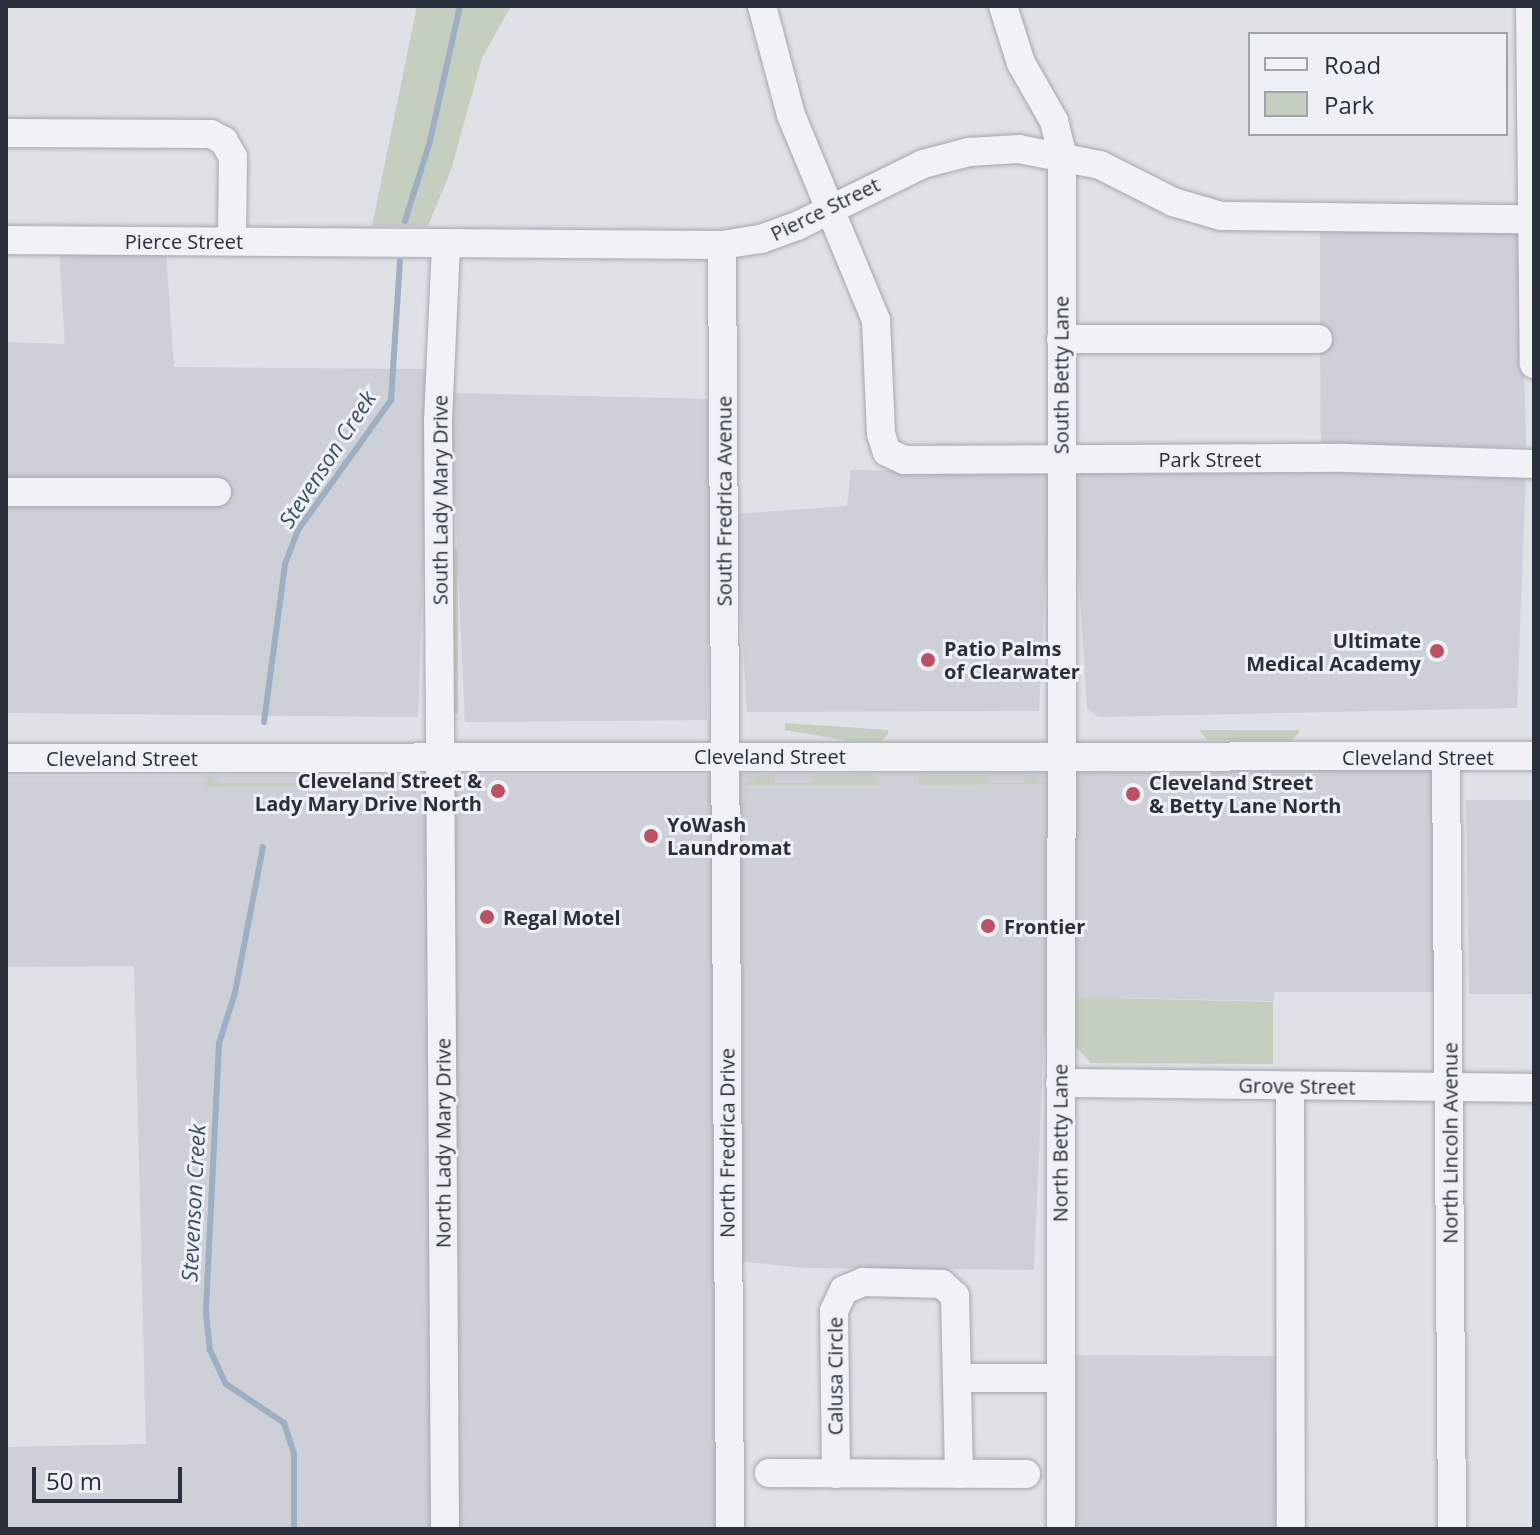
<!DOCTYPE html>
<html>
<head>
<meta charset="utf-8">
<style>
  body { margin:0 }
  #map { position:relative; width:1540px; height:1535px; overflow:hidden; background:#dee1e6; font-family:"Open Sans",sans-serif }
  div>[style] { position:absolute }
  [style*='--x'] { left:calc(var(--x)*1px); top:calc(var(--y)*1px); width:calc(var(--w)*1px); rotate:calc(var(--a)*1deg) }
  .built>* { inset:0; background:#cdd0d7 }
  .green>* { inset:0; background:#c4cfc0 }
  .stream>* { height:6px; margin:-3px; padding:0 3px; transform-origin:3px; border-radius:3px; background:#9dafc2 }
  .roads { filter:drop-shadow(0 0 2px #a4a8af) drop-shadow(0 0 2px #a4a8af) }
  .minor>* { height:28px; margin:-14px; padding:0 14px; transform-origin:14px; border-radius:14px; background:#f0f2f5 }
  .dots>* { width:22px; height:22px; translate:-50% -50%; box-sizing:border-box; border:4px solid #edf0f4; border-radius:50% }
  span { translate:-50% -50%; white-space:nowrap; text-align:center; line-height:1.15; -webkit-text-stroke:6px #edf0f4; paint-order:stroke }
  .street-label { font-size:20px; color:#29303b }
  .poi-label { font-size:20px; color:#29303b; font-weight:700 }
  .right { translate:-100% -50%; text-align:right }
  .left { translate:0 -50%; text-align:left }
  .water-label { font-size:22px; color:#384f6a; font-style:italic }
  .frame { position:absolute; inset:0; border:8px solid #29303b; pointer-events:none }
  .legend { position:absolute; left:1248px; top:32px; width:260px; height:104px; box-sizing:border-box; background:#edf0f4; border:2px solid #9fa3aa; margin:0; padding:10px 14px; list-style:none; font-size:24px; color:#29303b }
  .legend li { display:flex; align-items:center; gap:16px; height:40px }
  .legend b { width:40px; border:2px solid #9fa3aa }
  .scale { position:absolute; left:32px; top:1467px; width:150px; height:36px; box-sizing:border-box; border:4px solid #29303b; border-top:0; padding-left:10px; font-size:24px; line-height:28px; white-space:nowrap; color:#29303b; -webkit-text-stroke:6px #edf0f4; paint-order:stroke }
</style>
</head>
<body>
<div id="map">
  <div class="built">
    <div style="clip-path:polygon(1437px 231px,1521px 231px,1526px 447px,1321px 447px,1320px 351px,1328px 350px,1328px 328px,1320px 327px,1320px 232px)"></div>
    <div style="clip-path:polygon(59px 251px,166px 252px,174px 367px,430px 369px,418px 717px,6px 713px,6px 504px,228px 503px,227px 480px,6px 480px,6px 342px,65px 344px)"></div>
    <div style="clip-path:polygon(450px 393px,712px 399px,707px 720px,465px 722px)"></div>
    <div style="clip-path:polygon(851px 470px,1051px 472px,1039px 711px,747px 712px,734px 514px,847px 506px)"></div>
    <div style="clip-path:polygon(1072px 471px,1526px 471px,1517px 708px,1098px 717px,1087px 708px)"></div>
    <div style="clip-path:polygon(1436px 769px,1435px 992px,1274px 992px,1274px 1001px,1074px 997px,1070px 773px)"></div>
    <div style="clip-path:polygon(1050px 773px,1050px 1035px,1044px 1036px,1034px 1270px,805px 1268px,738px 1261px,736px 774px)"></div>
    <div style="clip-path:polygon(431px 775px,435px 1529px,6px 1529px,6px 1447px,146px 1444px,134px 966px,6px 967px,6px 776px)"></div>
    <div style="clip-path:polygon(452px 775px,715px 775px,719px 1529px,456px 1529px)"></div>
    <div style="clip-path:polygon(1466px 800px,1534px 800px,1534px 994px,1469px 994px)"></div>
    <div style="clip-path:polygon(1071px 1355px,1280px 1356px,1280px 1529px,1072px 1529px)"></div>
  </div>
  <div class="green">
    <div style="clip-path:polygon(417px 6px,511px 6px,482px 58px,451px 170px,428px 226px,372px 226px)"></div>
    <div style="clip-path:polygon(458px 547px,458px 713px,457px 714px,453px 713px,450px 549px)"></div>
    <div style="clip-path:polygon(785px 723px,888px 730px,888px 734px,881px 741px,850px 741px,785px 730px)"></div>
    <div style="clip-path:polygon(1199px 730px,1299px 730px,1299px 733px,1292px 740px,1207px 740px)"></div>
    <div style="clip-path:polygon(210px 775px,220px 783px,366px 783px,373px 775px,397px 776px,395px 786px,203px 787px)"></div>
    <div style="clip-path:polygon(758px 775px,774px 775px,775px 783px,811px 783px,812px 775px,877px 775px,878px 785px,743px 785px)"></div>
    <div style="clip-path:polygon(919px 775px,987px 775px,988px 783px,1024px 783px,1024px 775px,1032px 775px,1046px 784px,919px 785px)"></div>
    <div style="clip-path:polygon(1075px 997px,1273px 1002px,1273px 1064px,1091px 1063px,1073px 1044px)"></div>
  </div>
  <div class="stream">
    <div style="--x:405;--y:221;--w:84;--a:-72.6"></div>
    <div style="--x:430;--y:141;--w:138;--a:-77.5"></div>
    <div style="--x:264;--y:722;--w:159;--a:-82.4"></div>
    <div style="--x:285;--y:564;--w:36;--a:-69"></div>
    <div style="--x:298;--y:530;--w:160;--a:-54.4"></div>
    <div style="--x:391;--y:400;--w:139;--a:-86.3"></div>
    <div style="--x:263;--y:847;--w:149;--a:100.9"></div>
    <div style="--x:235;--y:993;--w:52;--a:107.7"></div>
    <div style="--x:219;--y:1043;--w:270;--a:92.8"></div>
    <div style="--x:206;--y:1313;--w:37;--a:84"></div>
    <div style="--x:210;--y:1350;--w:38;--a:65"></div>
    <div style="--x:226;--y:1384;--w:70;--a:33.9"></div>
    <div style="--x:284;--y:1423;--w:33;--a:72"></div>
    <div style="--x:294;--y:1454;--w:75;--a:90"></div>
  </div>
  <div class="roads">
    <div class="minor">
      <div style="--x:762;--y:6;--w:113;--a:75.1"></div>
      <div style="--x:791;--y:115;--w:222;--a:67.5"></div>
      <div style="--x:876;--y:320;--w:114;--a:87.5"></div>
      <div style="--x:881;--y:434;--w:19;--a:72"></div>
      <div style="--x:887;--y:452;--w:19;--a:25"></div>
      <div style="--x:904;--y:460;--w:442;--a:-0.3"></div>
      <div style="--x:1346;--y:458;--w:188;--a:1.8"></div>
      <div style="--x:1003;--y:6;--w:60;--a:72.5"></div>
      <div style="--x:1021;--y:63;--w:67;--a:60.4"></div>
      <div style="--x:1054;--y:121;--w:34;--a:76"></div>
      <div style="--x:1062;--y:154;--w:1375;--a:90.04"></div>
      <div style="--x:1530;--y:6;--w:358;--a:89.4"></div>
      <div style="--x:6;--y:133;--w:205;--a:0.3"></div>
      <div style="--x:211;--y:134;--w:15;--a:28"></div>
      <div style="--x:224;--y:141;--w:18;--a:61"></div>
      <div style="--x:233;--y:157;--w:84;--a:90.7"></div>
      <div style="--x:6;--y:240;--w:716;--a:0.4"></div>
      <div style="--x:722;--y:245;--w:39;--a:-9"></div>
      <div style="--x:761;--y:239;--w:38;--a:-20"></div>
      <div style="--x:797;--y:226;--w:140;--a:-26.2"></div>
      <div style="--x:923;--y:164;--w:48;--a:-14.6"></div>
      <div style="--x:969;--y:152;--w:50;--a:-3.4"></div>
      <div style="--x:1019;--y:149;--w:83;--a:11.2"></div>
      <div style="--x:1100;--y:165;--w:82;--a:26.9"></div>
      <div style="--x:1173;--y:202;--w:50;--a:16.3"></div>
      <div style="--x:1221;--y:216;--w:310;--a:0.6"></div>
      <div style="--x:722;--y:245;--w:1284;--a:89.64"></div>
      <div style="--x:1061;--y:339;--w:257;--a:0"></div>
      <div style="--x:6;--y:492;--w:211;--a:0"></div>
      <div style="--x:1446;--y:757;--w:772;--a:89.55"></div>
      <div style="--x:6;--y:758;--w:1528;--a:-0.07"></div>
      <div style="--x:1060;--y:1083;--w:474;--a:0.6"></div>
      <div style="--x:1290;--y:1086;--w:443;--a:89.9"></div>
      <div style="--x:958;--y:1378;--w:103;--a:0"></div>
      <div style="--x:769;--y:1473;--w:257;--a:0.2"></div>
      <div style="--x:836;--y:1474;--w:163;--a:-90.7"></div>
      <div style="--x:834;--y:1311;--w:23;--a:-65"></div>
      <div style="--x:844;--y:1290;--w:21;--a:-23"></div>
      <div style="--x:863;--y:1282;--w:79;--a:1.5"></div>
      <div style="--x:942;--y:1284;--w:18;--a:43"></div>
      <div style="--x:955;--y:1296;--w:178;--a:88.7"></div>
      <div style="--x:445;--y:1529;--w:1108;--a:-90.36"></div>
      <div style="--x:438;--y:421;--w:178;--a:-87.4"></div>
    </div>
  </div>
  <div class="dots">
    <div style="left:1437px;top:651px;background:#be5061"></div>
    <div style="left:928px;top:660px;background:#be5061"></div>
    <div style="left:498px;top:791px;background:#be5061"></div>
    <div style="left:1133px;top:794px;background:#be5061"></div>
    <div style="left:651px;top:836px;background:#be5061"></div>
    <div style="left:487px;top:917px;background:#be5061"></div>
    <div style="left:988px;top:926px;background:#be5061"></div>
  </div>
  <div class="street-label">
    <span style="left:825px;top:209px;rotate:-26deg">Pierce Street</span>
    <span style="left:184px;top:241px">Pierce Street</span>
    <span style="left:1061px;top:375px;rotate:-90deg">South Betty Lane</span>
    <span style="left:1210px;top:459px">Park Street</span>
    <span style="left:440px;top:500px;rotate:-90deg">South Lady Mary Drive</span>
    <span style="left:724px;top:501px;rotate:-90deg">South Fredrica Avenue</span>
    <span style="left:770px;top:756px">Cleveland Street</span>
    <span style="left:1418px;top:757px">Cleveland Street</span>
    <span style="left:122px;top:758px">Cleveland Street</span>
    <span style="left:1297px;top:1086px;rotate:1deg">Grove Street</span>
    <span style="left:443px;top:1143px;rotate:-90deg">North Lady Mary Drive</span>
    <span style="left:727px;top:1143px;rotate:-90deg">North Fredrica Drive</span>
    <span style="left:1060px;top:1143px;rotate:-90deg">North Betty Lane</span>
    <span style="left:1450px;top:1143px;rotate:-90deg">North Lincoln Avenue</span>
    <span style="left:835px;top:1376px;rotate:-90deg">Calusa Circle</span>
  </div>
  <div class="poi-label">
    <span class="right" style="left:1421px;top:652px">Ultimate<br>Medical Academy</span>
    <span class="left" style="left:944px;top:660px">Patio Palms<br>of Clearwater</span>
    <span class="right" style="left:482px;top:792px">Cleveland Street &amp;<br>Lady Mary Drive North</span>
    <span class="left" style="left:1149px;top:794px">Cleveland Street<br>&amp; Betty Lane North</span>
    <span class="left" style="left:667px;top:836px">YoWash<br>Laundromat</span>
    <span class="left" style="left:503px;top:917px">Regal Motel</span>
    <span class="left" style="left:1004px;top:926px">Frontier</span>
  </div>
  <div class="water-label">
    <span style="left:327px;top:459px;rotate:-57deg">Stevenson Creek</span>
    <span style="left:193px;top:1203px;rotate:-87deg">Stevenson Creek</span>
  </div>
  <div class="frame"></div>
  <ul class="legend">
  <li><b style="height:10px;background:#f0f2f5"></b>Road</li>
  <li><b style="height:22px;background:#c4cfc0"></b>Park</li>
  </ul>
  <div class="scale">50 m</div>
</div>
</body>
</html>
